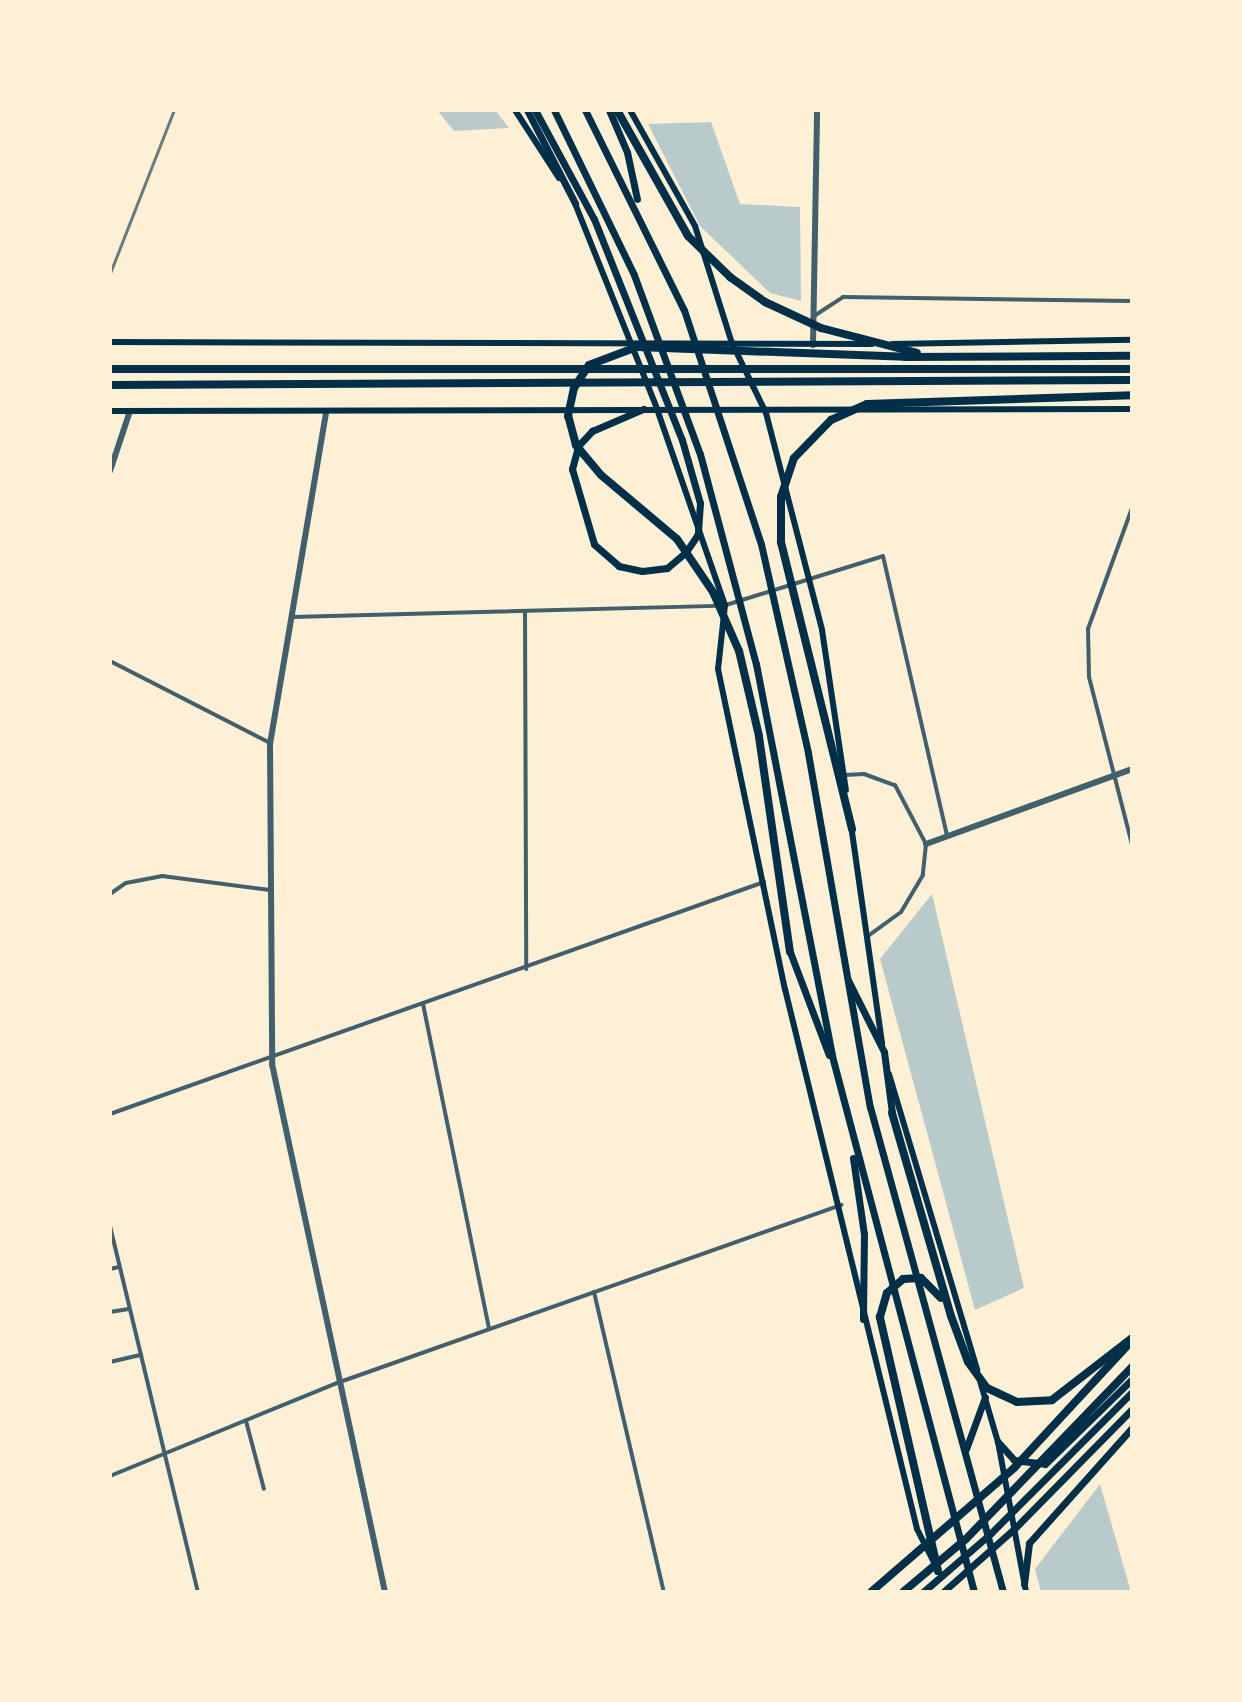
<!DOCTYPE html>
<html>
<head>
<meta charset="utf-8">
<style>
  body { margin:0 }
  #map { position:relative; width:1242px; height:1702px; overflow:hidden; background:#fdf0d5; font-family:"Titillium Web",sans-serif }
  div>[style] { position:absolute }
  [style*='--x'] { left:calc(var(--x)*1px); top:calc(var(--y)*1px); width:calc(var(--w)*1px); rotate:calc(var(--a)*1deg) }
  .green>* { inset:0; background:#b9caca }
  .minor>* { height:4px; margin:-2px; padding:0 2px; transform-origin:2px; border-radius:2px; background:#3f606c }
  .tertiary>* { height:6px; margin:-3px; padding:0 3px; transform-origin:3px; border-radius:3px; background:#3f606c }
  .secondary>* { height:6px; margin:-3px; padding:0 3px; transform-origin:3px; border-radius:3px; background:#003049 }
  .primary>* { height:7px; margin:-3.5px; padding:0 3.5px; transform-origin:3.5px; border-radius:3.5px; background:#003049 }
  .trunk>* { height:7px; margin:-3.5px; padding:0 3.5px; transform-origin:3.5px; border-radius:3.5px; background:#003049 }
  .motorway>* { height:8px; margin:-4px; padding:0 4px; transform-origin:4px; border-radius:4px; background:#003049 }
  .rail>* { height:3px; margin:-1.5px; padding:0 1.5px; transform-origin:1.5px; border-radius:1.5px; background:#657d81 }
  span { translate:-50% -50%; white-space:nowrap; text-align:center; line-height:1.15; -webkit-text-stroke:6px #fdf0d5; paint-order:stroke }
  .frame { position:absolute; inset:0; border:112px solid #fdf0d5; pointer-events:none }
</style>
</head>
<body>
<div id="map">
  <div class="green">
    <div style="clip-path:polygon(437px 110px,495px 110px,509px 128px,454px 131px)"></div>
    <div style="clip-path:polygon(711px 122px,740px 204px,800px 207px,801px 301px,770px 293px,700px 226px,648px 124px)"></div>
    <div style="clip-path:polygon(932px 894px,1024px 1288px,975px 1310px,880px 959px)"></div>
    <div style="clip-path:polygon(1100px 1484px,1131px 1592px,1041px 1592px,1035px 1569px)"></div>
  </div>
  <div class="minor">
    <div style="--x:814;--y:316;--w:35;--a:-33"></div>
    <div style="--x:843;--y:297;--w:289;--a:0.8"></div>
    <div style="--x:1132;--y:508;--w:129;--a:110"></div>
    <div style="--x:1088;--y:629;--w:48;--a:88.8"></div>
    <div style="--x:1089;--y:677;--w:173;--a:75.6"></div>
    <div style="--x:726;--y:605;--w:164;--a:-17.3"></div>
    <div style="--x:883;--y:556;--w:286;--a:77.1"></div>
    <div style="--x:525;--y:611;--w:358;--a:89.8"></div>
    <div style="--x:292;--y:617;--w:425;--a:-1.5"></div>
    <div style="--x:110;--y:661;--w:180;--a:27.1"></div>
    <div style="--x:845;--y:775;--w:19;--a:-3"></div>
    <div style="--x:864;--y:774;--w:33;--a:20"></div>
    <div style="--x:895;--y:785;--w:67;--a:62.3"></div>
    <div style="--x:926;--y:844;--w:31;--a:96"></div>
    <div style="--x:923;--y:875;--w:43;--a:120.7"></div>
    <div style="--x:901;--y:912;--w:41;--a:144"></div>
    <div style="--x:110;--y:894;--w:19;--a:-35"></div>
    <div style="--x:126;--y:883;--w:37;--a:-11"></div>
    <div style="--x:162;--y:876;--w:109;--a:7.4"></div>
    <div style="--x:423;--y:1004;--w:331;--a:78.5"></div>
    <div style="--x:110;--y:1114;--w:694;--a:-19.53"></div>
    <div style="--x:110;--y:1226;--w:376;--a:76.5"></div>
    <div style="--x:110;--y:1269;--w:9;--a:-13"></div>
    <div style="--x:594;--y:1292;--w:308;--a:76.9"></div>
    <div style="--x:110;--y:1312;--w:19;--a:-9"></div>
    <div style="--x:110;--y:1362;--w:32;--a:-13"></div>
    <div style="--x:246;--y:1421;--w:70;--a:75.2"></div>
    <div style="--x:110;--y:1476;--w:245;--a:-22.3"></div>
    <div style="--x:337;--y:1383;--w:535;--a:-19.45"></div>
  </div>
  <div class="tertiary">
    <div style="--x:813;--y:345;--w:235;--a:-89"></div>
    <div style="--x:326;--y:413;--w:335;--a:99.6"></div>
    <div style="--x:270;--y:743;--w:321;--a:89.6"></div>
    <div style="--x:272;--y:1064;--w:540;--a:77.92"></div>
    <div style="--x:110;--y:471;--w:63;--a:-71.6"></div>
    <div style="--x:926;--y:844;--w:219;--a:-20"></div>
  </div>
  <div class="secondary">
    <div style="--x:515;--y:110;--w:81;--a:57.1"></div>
    <div style="--x:630;--y:110;--w:133;--a:60.7"></div>
    <div style="--x:695;--y:226;--w:123;--a:72.5"></div>
    <div style="--x:732;--y:343;--w:78;--a:64.1"></div>
    <div style="--x:766;--y:413;--w:224;--a:75.5"></div>
    <div style="--x:822;--y:630;--w:162;--a:81.5"></div>
    <div style="--x:574;--y:201;--w:224;--a:68.2"></div>
    <div style="--x:657;--y:409;--w:207;--a:70.9"></div>
    <div style="--x:725;--y:605;--w:64;--a:96.2"></div>
    <div style="--x:718;--y:669;--w:327;--a:78.2"></div>
    <div style="--x:785;--y:989;--w:556;--a:76.26"></div>
    <div style="--x:917;--y:1529;--w:38;--a:63"></div>
    <div style="--x:110;--y:342;--w:762;--a:0.15"></div>
    <div style="--x:892;--y:344;--w:240;--a:-1"></div>
    <div style="--x:110;--y:411;--w:1022;--a:-0.11"></div>
    <div style="--x:851;--y:825;--w:221;--a:81.9"></div>
    <div style="--x:889;--y:1074;--w:309;--a:73.4"></div>
    <div style="--x:980;--y:1381;--w:64;--a:73.6"></div>
    <div style="--x:998;--y:1442;--w:153;--a:79.4"></div>
  </div>
  <div class="primary">
    <div style="--x:527;--y:110;--w:105;--a:62.7"></div>
    <div style="--x:535;--y:110;--w:124;--a:61.6"></div>
    <div style="--x:594;--y:219;--w:238;--a:68.3"></div>
    <div style="--x:682;--y:440;--w:66;--a:74.1"></div>
    <div style="--x:700;--y:503;--w:31;--a:94"></div>
    <div style="--x:698;--y:534;--w:22;--a:124"></div>
    <div style="--x:686;--y:552;--w:25;--a:140"></div>
    <div style="--x:667;--y:568;--w:25;--a:173"></div>
    <div style="--x:642;--y:571;--w:24;--a:-168"></div>
    <div style="--x:619;--y:566;--w:33;--a:-139"></div>
    <div style="--x:594;--y:544;--w:78;--a:-106.3"></div>
    <div style="--x:572;--y:469;--w:24;--a:-75"></div>
    <div style="--x:578;--y:446;--w:21;--a:-47"></div>
    <div style="--x:592;--y:431;--w:56;--a:-23.3"></div>
    <div style="--x:998;--y:1442;--w:24;--a:48"></div>
    <div style="--x:1014;--y:1460;--w:31;--a:7"></div>
    <div style="--x:1045;--y:1464;--w:122;--a:-44.3"></div>
    <div style="--x:1024;--y:1584;--w:41;--a:-83"></div>
    <div style="--x:1029;--y:1543;--w:154;--a:-48.2"></div>
    <div style="--x:923;--y:1592;--w:90;--a:-40.9"></div>
    <div style="--x:991;--y:1533;--w:199;--a:-45"></div>
    <div style="--x:943;--y:1592;--w:95;--a:-41.6"></div>
    <div style="--x:1014;--y:1529;--w:168;--a:-45.5"></div>
  </div>
  <div class="trunk">
    <div style="--x:554;--y:110;--w:183;--a:64.1"></div>
    <div style="--x:634;--y:275;--w:191;--a:69.8"></div>
    <div style="--x:700;--y:454;--w:217;--a:75.1"></div>
    <div style="--x:756;--y:664;--w:399;--a:79"></div>
    <div style="--x:832;--y:1056;--w:554;--a:75.16"></div>
    <div style="--x:585;--y:110;--w:223;--a:63.7"></div>
    <div style="--x:684;--y:310;--w:246;--a:71.8"></div>
    <div style="--x:761;--y:544;--w:214;--a:77.3"></div>
    <div style="--x:808;--y:753;--w:359;--a:80.1"></div>
    <div style="--x:870;--y:1107;--w:503;--a:74.66"></div>
    <div style="--x:609;--y:110;--w:46;--a:66.8"></div>
    <div style="--x:627;--y:152;--w:48;--a:78"></div>
    <div style="--x:790;--y:952;--w:110;--a:69.3"></div>
    <div style="--x:848;--y:980;--w:80;--a:63.4"></div>
    <div style="--x:884;--y:1052;--w:62;--a:82.5"></div>
    <div style="--x:853;--y:1158;--w:77;--a:81.8"></div>
    <div style="--x:864;--y:1234;--w:85;--a:90.7"></div>
    <div style="--x:966;--y:1449;--w:55;--a:-69.9"></div>
  </div>
  <div class="motorway">
    <div style="--x:617;--y:110;--w:145;--a:60.6"></div>
    <div style="--x:688;--y:236;--w:59;--a:44.3"></div>
    <div style="--x:730;--y:277;--w:43;--a:35.5"></div>
    <div style="--x:765;--y:302;--w:62;--a:24.9"></div>
    <div style="--x:821;--y:328;--w:99;--a:14.6"></div>
    <div style="--x:110;--y:369;--w:1022;--a:0"></div>
    <div style="--x:110;--y:385;--w:1022;--a:-0.28"></div>
    <div style="--x:852;--y:829;--w:296;--a:-103.9"></div>
    <div style="--x:781;--y:542;--w:45;--a:-90"></div>
    <div style="--x:781;--y:497;--w:41;--a:-71.6"></div>
    <div style="--x:794;--y:458;--w:53;--a:-45.8"></div>
    <div style="--x:831;--y:420;--w:39;--a:-24"></div>
    <div style="--x:867;--y:404;--w:265;--a:-1.9"></div>
    <div style="--x:790;--y:952;--w:218;--a:-98.2"></div>
    <div style="--x:759;--y:736;--w:87;--a:-103.2"></div>
    <div style="--x:739;--y:651;--w:64;--a:-113.8"></div>
    <div style="--x:713;--y:592;--w:64;--a:-124.2"></div>
    <div style="--x:677;--y:539;--w:99;--a:-139.9"></div>
    <div style="--x:601;--y:475;--w:39;--a:-130"></div>
    <div style="--x:576;--y:445;--w:30;--a:-105"></div>
    <div style="--x:568;--y:416;--w:29;--a:-78"></div>
    <div style="--x:574;--y:388;--w:27;--a:-57"></div>
    <div style="--x:589;--y:365;--w:51;--a:-20.6"></div>
    <div style="--x:637;--y:347;--w:268;--a:2.1"></div>
    <div style="--x:905;--y:357;--w:227;--a:-0.3"></div>
    <div style="--x:892;--y:1113;--w:211;--a:73.8"></div>
    <div style="--x:951;--y:1316;--w:49;--a:69.7"></div>
    <div style="--x:968;--y:1362;--w:32;--a:54"></div>
    <div style="--x:987;--y:1388;--w:33;--a:25"></div>
    <div style="--x:1017;--y:1402;--w:35;--a:-3"></div>
    <div style="--x:1052;--y:1400;--w:101;--a:-37.8"></div>
    <div style="--x:938;--y:1571;--w:261;--a:-102.9"></div>
    <div style="--x:880;--y:1317;--w:25;--a:-74"></div>
    <div style="--x:887;--y:1293;--w:21;--a:-41"></div>
    <div style="--x:903;--y:1279;--w:18;--a:-3"></div>
    <div style="--x:921;--y:1278;--w:28;--a:45"></div>
    <div style="--x:871;--y:1592;--w:189;--a:-40.9"></div>
    <div style="--x:1014;--y:1468;--w:169;--a:-47.2"></div>
    <div style="--x:903;--y:1592;--w:82;--a:-40.1"></div>
    <div style="--x:966;--y:1539;--w:239;--a:-46"></div>
  </div>
  <div class="rail">
    <div style="--x:110;--y:273;--w:175;--a:-68.6"></div>
  </div>
  <div class="frame"></div>
</div>
</body>
</html>
